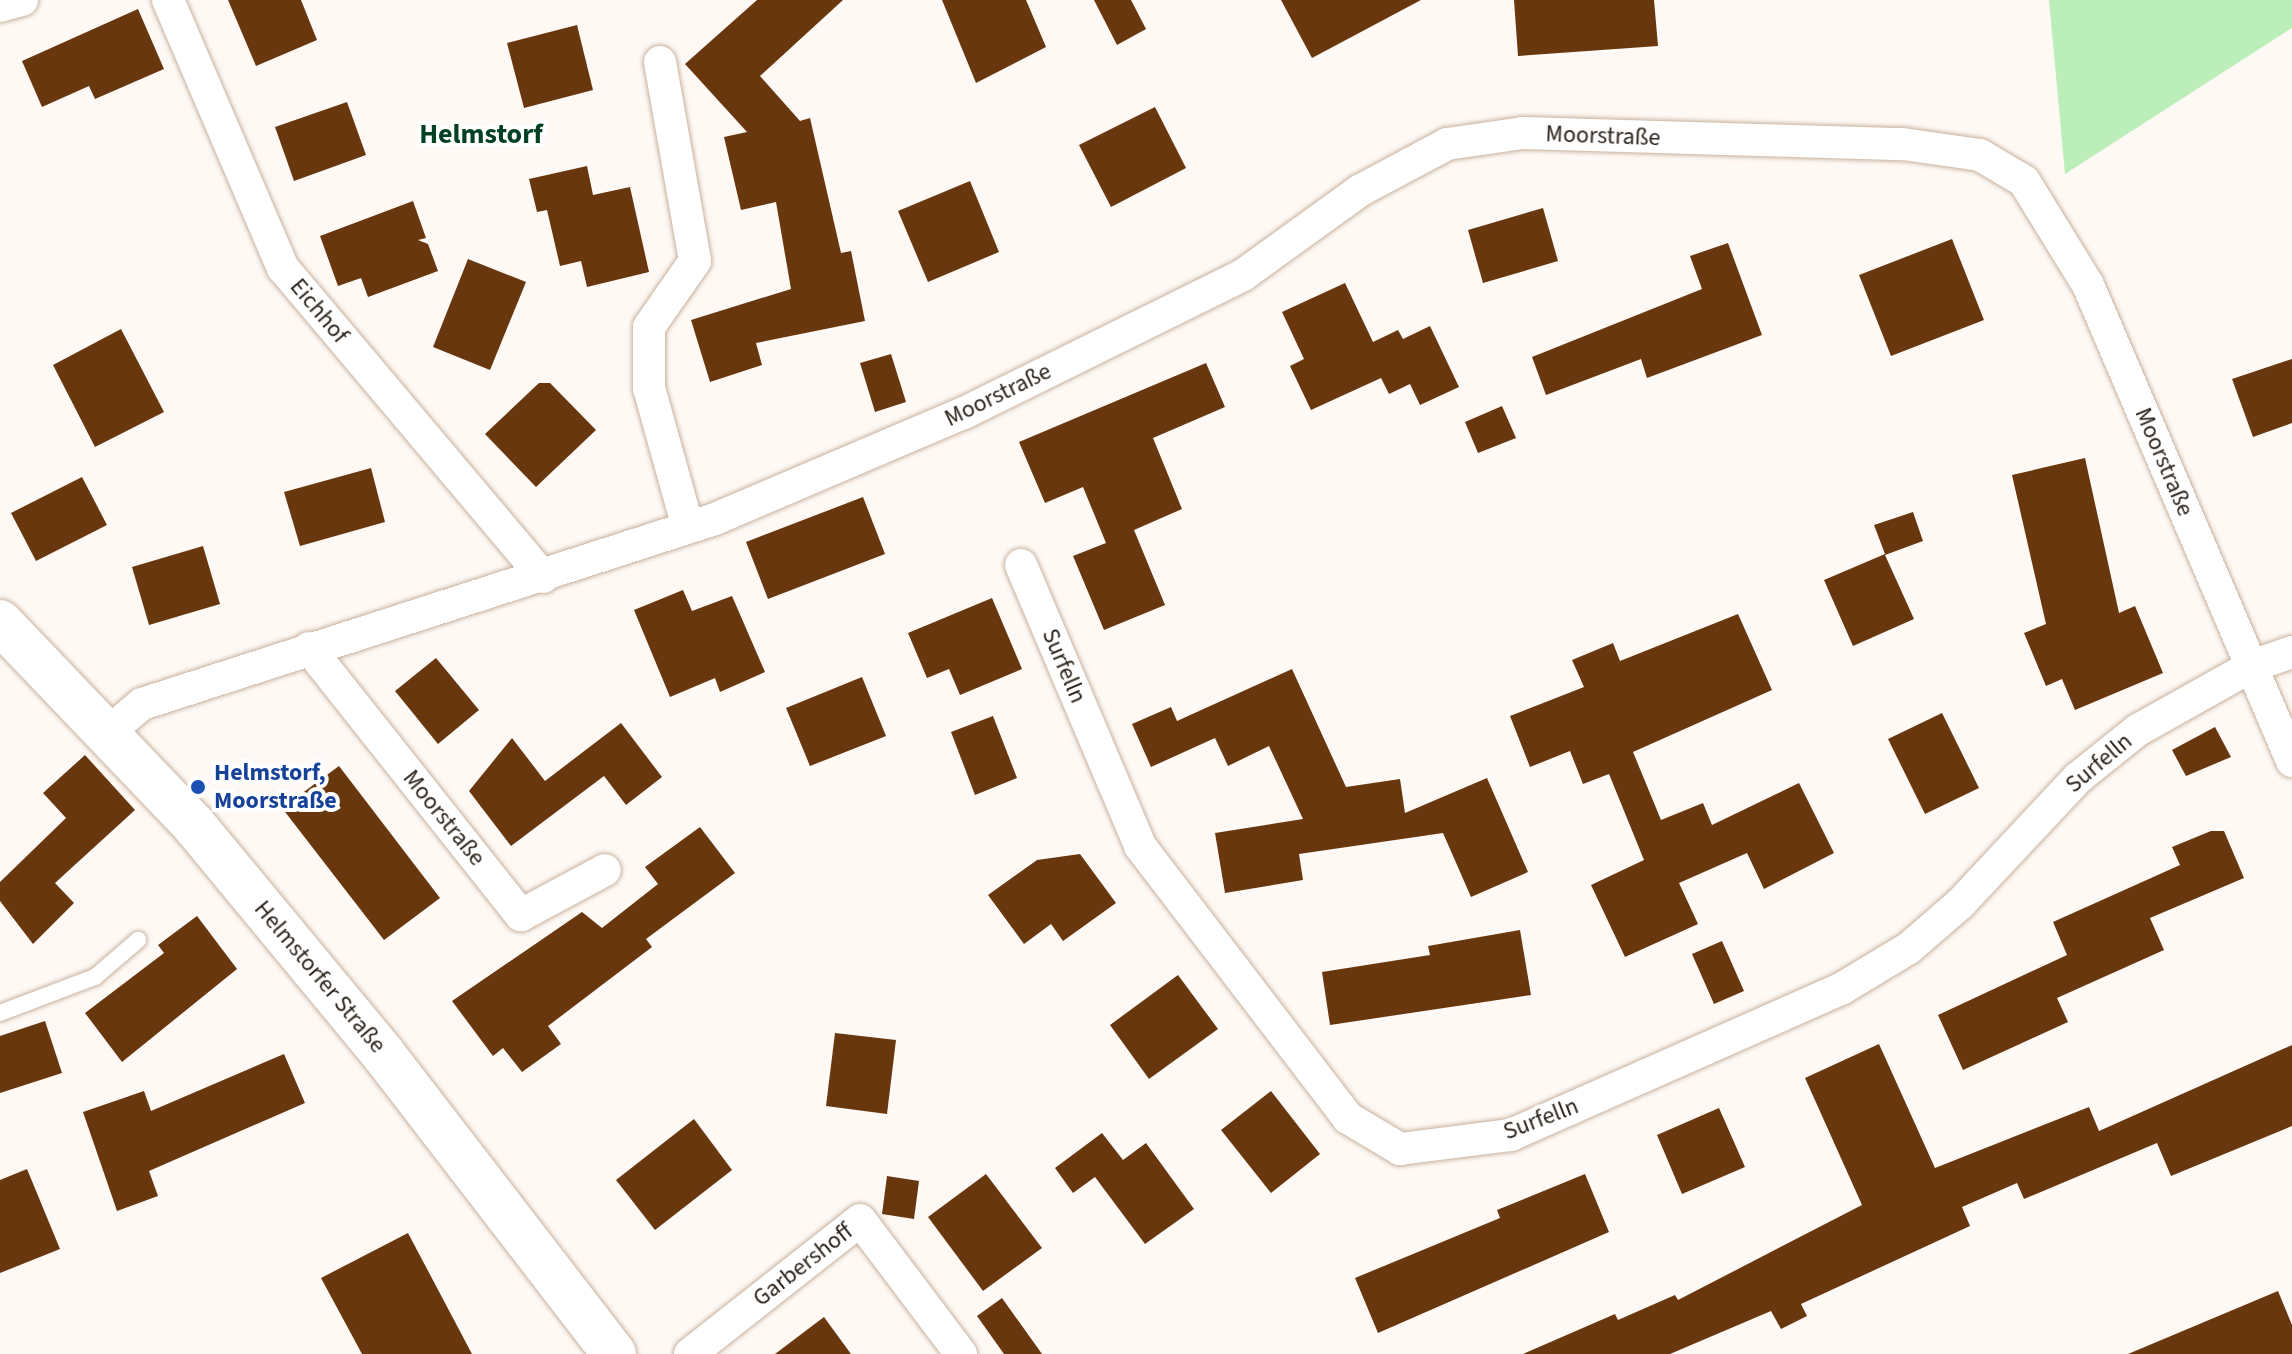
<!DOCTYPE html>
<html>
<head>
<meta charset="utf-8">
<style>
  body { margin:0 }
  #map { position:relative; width:2292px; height:1354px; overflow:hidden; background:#fef9f5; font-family:"Source Sans 3",sans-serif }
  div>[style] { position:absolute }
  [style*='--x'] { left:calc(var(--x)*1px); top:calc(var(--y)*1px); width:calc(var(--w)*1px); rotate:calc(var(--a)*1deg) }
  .green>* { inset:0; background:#bceeba }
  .building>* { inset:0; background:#69370e }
  .roads { filter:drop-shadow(0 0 2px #c8b19e) drop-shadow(0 0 2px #c8b19e) }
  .lane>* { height:16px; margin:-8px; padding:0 8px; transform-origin:8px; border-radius:8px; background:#fff }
  .street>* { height:32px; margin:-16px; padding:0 16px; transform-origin:16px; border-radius:16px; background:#fff }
  .secondary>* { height:44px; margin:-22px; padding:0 22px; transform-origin:22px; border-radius:22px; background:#fff }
  .dots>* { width:22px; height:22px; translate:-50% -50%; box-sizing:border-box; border:4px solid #fff; border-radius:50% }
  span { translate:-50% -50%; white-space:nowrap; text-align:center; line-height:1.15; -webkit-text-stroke:8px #fff; paint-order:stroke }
  .street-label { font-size:24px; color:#2b231b }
  .transit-label { font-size:24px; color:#164399; font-weight:700 }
  .left { translate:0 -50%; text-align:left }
  .quarter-label { font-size:28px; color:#004023; font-weight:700 }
</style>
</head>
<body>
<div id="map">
  <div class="green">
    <div style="clip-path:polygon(2049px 0,2292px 0,2292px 28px,2065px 174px)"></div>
  </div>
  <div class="building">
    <div style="clip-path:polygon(228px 0,301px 0,317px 40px,256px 66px)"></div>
    <div style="clip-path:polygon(757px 0,843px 0,760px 76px,800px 121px,810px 118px,841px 253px,851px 251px,865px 321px,756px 343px,762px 365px,710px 382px,691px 320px,791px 289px,776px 202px,741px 210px,724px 137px,747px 132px,685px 64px)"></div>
    <div style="clip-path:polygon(942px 0,1026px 0,1046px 47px,976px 83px)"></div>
    <div style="clip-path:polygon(1094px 0,1131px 0,1146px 29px,1117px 45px)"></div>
    <div style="clip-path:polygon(1281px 0,1421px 0,1312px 58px)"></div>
    <div style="clip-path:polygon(1514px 0,1654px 0,1658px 46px,1518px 56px)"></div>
    <div style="clip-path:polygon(138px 9px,164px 69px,95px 99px,89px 86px,42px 107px,22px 61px)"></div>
    <div style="clip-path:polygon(577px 25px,593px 90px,524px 108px,507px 43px)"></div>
    <div style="clip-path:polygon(347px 102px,366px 155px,294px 181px,275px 127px)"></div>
    <div style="clip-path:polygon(1155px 107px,1186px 168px,1111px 207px,1079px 145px)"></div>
    <div style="clip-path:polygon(587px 166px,593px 195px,630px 187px,649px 272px,587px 287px,581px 261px,560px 266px,547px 210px,537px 212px,529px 179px)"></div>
    <div style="clip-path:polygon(970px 181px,999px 252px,928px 282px,898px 211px)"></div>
    <div style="clip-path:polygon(413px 201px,426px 238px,418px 240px,428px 244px,438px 271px,368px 297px,361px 278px,338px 286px,320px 236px)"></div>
    <div style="clip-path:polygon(1543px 208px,1558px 261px,1483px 283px,1468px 230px)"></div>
    <div style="clip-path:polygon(1952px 239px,1984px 320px,1891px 356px,1859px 275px)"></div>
    <div style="clip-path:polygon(1728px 243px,1762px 335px,1647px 378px,1641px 359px,1546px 395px,1532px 357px,1702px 289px,1690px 256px)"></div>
    <div style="clip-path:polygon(468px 259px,526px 282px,490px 370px,433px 347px)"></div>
    <div style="clip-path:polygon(1345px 283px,1373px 342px,1398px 330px,1403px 339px,1430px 326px,1459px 387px,1420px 405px,1410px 384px,1389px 394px,1381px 378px,1311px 410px,1290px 366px,1304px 359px,1282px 312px)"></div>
    <div style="clip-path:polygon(121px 329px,164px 412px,95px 447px,53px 365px)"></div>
    <div style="clip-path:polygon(891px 354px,906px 402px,875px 412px,860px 363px)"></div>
    <div style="clip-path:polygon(2292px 359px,2292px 423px,2253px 437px,2232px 379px)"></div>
    <div style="clip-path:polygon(1206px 363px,1225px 407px,1153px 438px,1182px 509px,1134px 530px,1165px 605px,1104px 630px,1073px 556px,1106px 543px,1083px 487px,1045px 503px,1019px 442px)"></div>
    <div style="clip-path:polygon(539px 383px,550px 383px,596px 430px,536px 487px,485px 434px)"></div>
    <div style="clip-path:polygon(1502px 406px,1516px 438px,1478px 453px,1465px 422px)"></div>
    <div style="clip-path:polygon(2085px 458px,2119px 613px,2135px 606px,2163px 673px,2075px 710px,2062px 679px,2046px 686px,2024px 633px,2046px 624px,2012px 475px)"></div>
    <div style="clip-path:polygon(371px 468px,385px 522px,300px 546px,284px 492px)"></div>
    <div style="clip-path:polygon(82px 477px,107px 525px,36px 561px,11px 513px)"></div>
    <div style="clip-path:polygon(863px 497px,885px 554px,768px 599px,746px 542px)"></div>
    <div style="clip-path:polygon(1913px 512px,1923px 541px,1885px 555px,1914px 619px,1853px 646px,1824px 580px,1885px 554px,1874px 525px)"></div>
    <div style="clip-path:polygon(203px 546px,220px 604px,149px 625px,132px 567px)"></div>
    <div style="clip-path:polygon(683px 590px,692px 611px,732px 596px,765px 672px,720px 692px,715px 678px,670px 697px,634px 610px)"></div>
    <div style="clip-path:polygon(992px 598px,1022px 669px,960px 695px,949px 669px,927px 678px,908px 633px)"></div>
    <div style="clip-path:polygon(1738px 614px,1772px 690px,1633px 752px,1661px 820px,1703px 803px,1712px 825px,1799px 783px,1834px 853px,1764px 889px,1747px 853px,1679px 883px,1698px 924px,1625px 957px,1591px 885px,1644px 860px,1609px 774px,1583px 784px,1570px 751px,1530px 767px,1510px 716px,1584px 687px,1572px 660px,1613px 643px,1620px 661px)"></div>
    <div style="clip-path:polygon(436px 658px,479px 710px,438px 744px,395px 691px)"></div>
    <div style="clip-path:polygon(1292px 669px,1346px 787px,1400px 779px,1405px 813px,1487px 778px,1528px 872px,1471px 897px,1443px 833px,1299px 854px,1303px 880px,1225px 893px,1215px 833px,1303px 819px,1269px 746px,1228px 766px,1215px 738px,1151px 767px,1132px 724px,1171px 707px,1177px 721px)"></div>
    <div style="clip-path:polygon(862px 677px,886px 736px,810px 766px,786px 708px)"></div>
    <div style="clip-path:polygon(1942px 713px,1979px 788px,1925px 814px,1888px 739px)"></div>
    <div style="clip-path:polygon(993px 716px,1017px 778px,975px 795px,951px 732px)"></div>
    <div style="clip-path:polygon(621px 723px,662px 777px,626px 805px,604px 776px,511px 846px,469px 791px,512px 738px,545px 781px)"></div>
    <div style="clip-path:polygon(2215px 727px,2231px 757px,2186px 776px,2172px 750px)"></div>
    <div style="clip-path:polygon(85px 755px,135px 810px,55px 883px,74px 903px,33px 944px,0 901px,0 882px,66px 818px,43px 793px)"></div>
    <div style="clip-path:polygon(339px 766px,440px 898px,384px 940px,282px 808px)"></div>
    <div style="clip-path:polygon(700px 827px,735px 873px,646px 939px,652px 947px,548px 1026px,561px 1044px,522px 1072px,503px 1048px,493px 1056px,452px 1001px,582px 912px,602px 928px,658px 884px,645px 867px)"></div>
    <div style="clip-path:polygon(2211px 831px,2224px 831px,2244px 878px,2150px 918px,2164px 950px,2057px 998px,2068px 1022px,1963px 1070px,1938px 1015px,2067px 955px,2053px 922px,2180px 865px,2172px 847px)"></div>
    <div style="clip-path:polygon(1080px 854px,1116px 903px,1063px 941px,1051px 924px,1024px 944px,988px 895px,1037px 860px)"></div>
    <div style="clip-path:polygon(197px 916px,237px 969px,122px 1062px,85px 1013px,164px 953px,158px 945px)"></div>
    <div style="clip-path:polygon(1520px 930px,1531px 995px,1330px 1025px,1322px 972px,1430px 955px,1428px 946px)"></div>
    <div style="clip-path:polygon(1722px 941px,1744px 991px,1714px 1004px,1692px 954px)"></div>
    <div style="clip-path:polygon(1178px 975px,1218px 1029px,1149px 1079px,1110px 1025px)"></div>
    <div style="clip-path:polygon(45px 1021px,62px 1073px,0 1093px,0 1036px)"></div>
    <div style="clip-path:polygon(835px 1033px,896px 1040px,887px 1114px,826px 1106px)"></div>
    <div style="clip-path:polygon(1879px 1044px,1935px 1168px,2089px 1107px,2099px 1131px,2292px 1045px,2292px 1126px,2171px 1176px,2157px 1143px,2024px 1199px,2017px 1183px,1962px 1207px,1970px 1226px,1801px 1304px,1807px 1316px,1781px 1329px,1771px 1311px,1670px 1354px,1523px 1354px,1615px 1314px,1618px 1320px,1675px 1295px,1678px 1300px,1862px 1205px,1805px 1078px)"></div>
    <div style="clip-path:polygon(284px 1054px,305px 1103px,149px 1171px,158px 1196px,117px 1211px,83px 1112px,144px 1091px,151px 1111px)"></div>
    <div style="clip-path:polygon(1271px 1091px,1320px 1154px,1271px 1193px,1221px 1130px)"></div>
    <div style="clip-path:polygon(1719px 1108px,1745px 1167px,1682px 1194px,1657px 1135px)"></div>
    <div style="clip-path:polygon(694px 1119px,732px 1170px,655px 1230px,616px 1180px)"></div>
    <div style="clip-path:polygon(1102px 1133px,1123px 1160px,1146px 1143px,1194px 1209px,1145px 1244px,1095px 1177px,1073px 1193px,1055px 1168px)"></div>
    <div style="clip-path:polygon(27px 1169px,60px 1249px,0 1273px,0 1180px)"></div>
    <div style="clip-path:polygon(986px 1174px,1042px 1248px,983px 1291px,928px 1217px)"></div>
    <div style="clip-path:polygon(1585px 1174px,1609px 1232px,1378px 1333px,1355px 1278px,1500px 1218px,1497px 1210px)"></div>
    <div style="clip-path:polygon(887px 1176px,919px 1181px,914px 1219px,882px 1214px)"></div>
    <div style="clip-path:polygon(408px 1233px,472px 1354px,362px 1354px,321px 1278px)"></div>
    <div style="clip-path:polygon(2278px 1291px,2292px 1325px,2292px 1354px,2128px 1354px)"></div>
    <div style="clip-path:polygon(1002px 1298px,1042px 1354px,1004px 1354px,977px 1316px)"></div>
    <div style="clip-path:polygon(824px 1317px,851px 1354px,775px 1354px)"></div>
  </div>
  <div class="roads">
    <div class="lane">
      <div style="--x:0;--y:1013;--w:102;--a:-20.8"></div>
      <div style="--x:95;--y:977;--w:57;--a:-40.7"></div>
    </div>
    <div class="street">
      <div style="--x:168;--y:0;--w:292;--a:66.8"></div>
      <div style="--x:283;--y:268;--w:404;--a:49.9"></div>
      <div style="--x:0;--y:6;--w:23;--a:-15"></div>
      <div style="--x:660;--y:62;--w:202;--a:80"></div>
      <div style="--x:695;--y:261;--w:80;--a:124.9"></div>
      <div style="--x:649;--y:327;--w:61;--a:90"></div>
      <div style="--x:649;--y:388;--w:145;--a:74.4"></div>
      <div style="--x:1021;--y:565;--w:305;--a:67"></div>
      <div style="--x:1140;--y:846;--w:342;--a:52.6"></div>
      <div style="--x:1348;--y:1118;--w:61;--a:30.8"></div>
      <div style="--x:1400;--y:1149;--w:112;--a:-7.2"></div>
      <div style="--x:1511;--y:1135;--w:361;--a:-23.9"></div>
      <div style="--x:1841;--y:989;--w:79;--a:-31.1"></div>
      <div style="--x:1909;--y:948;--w:67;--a:-40.8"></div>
      <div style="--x:1960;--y:904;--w:173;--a:-46.9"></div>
      <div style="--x:2078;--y:778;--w:77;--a:-38.7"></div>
      <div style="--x:2138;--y:730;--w:131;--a:-29.3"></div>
      <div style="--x:2252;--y:666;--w:42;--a:-19.3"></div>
      <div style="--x:309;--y:648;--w:341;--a:51.6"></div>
      <div style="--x:521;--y:915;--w:95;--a:-28.2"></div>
      <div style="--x:110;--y:731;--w:42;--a:-40.2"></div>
      <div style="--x:142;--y:704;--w:602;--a:-17.89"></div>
      <div style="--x:715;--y:519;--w:271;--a:-23.1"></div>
      <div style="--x:964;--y:413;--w:311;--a:-26.3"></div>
      <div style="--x:1243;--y:275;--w:145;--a:-35.8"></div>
      <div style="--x:1361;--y:190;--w:98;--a:-28.1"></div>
      <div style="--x:1447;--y:144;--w:77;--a:-8.2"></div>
      <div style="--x:1523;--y:133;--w:380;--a:1.7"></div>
      <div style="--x:1903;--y:144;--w:78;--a:8.1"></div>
      <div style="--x:1980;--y:155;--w:51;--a:30.6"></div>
      <div style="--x:2024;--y:181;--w:122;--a:58.4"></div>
      <div style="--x:2088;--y:285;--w:518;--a:66.8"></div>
      <div style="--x:690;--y:1354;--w:216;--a:-38.2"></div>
      <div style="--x:860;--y:1220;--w:168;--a:53"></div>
    </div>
    <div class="secondary">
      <div style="--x:0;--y:622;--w:279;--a:46.3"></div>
      <div style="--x:193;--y:824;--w:300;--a:50.4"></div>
      <div style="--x:384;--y:1055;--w:377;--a:52.4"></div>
    </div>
  </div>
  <div class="dots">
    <div style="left:198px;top:787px;background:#1a4fb4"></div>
  </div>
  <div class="street-label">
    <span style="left:1603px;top:136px;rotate:2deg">Moorstraße</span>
    <span style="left:319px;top:311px;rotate:50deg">Eichhof</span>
    <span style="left:998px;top:395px;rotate:-26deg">Moorstraße</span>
    <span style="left:2164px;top:462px;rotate:67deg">Moorstraße</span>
    <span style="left:1064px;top:666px;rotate:67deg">Surfelln</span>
    <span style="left:2099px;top:763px;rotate:-40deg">Surfelln</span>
    <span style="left:444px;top:818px;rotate:51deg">Moorstraße</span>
    <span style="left:320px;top:977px;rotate:50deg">Helmstorfer Straße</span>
    <span style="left:1541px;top:1119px;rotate:-21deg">Surfelln</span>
    <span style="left:803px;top:1265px;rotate:-38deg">Garbershoff</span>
  </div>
  <div class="transit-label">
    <span class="left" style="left:214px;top:787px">Helmstorf,<br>Moorstraße</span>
  </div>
  <div class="quarter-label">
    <span style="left:481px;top:134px">Helmstorf</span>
  </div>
</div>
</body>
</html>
